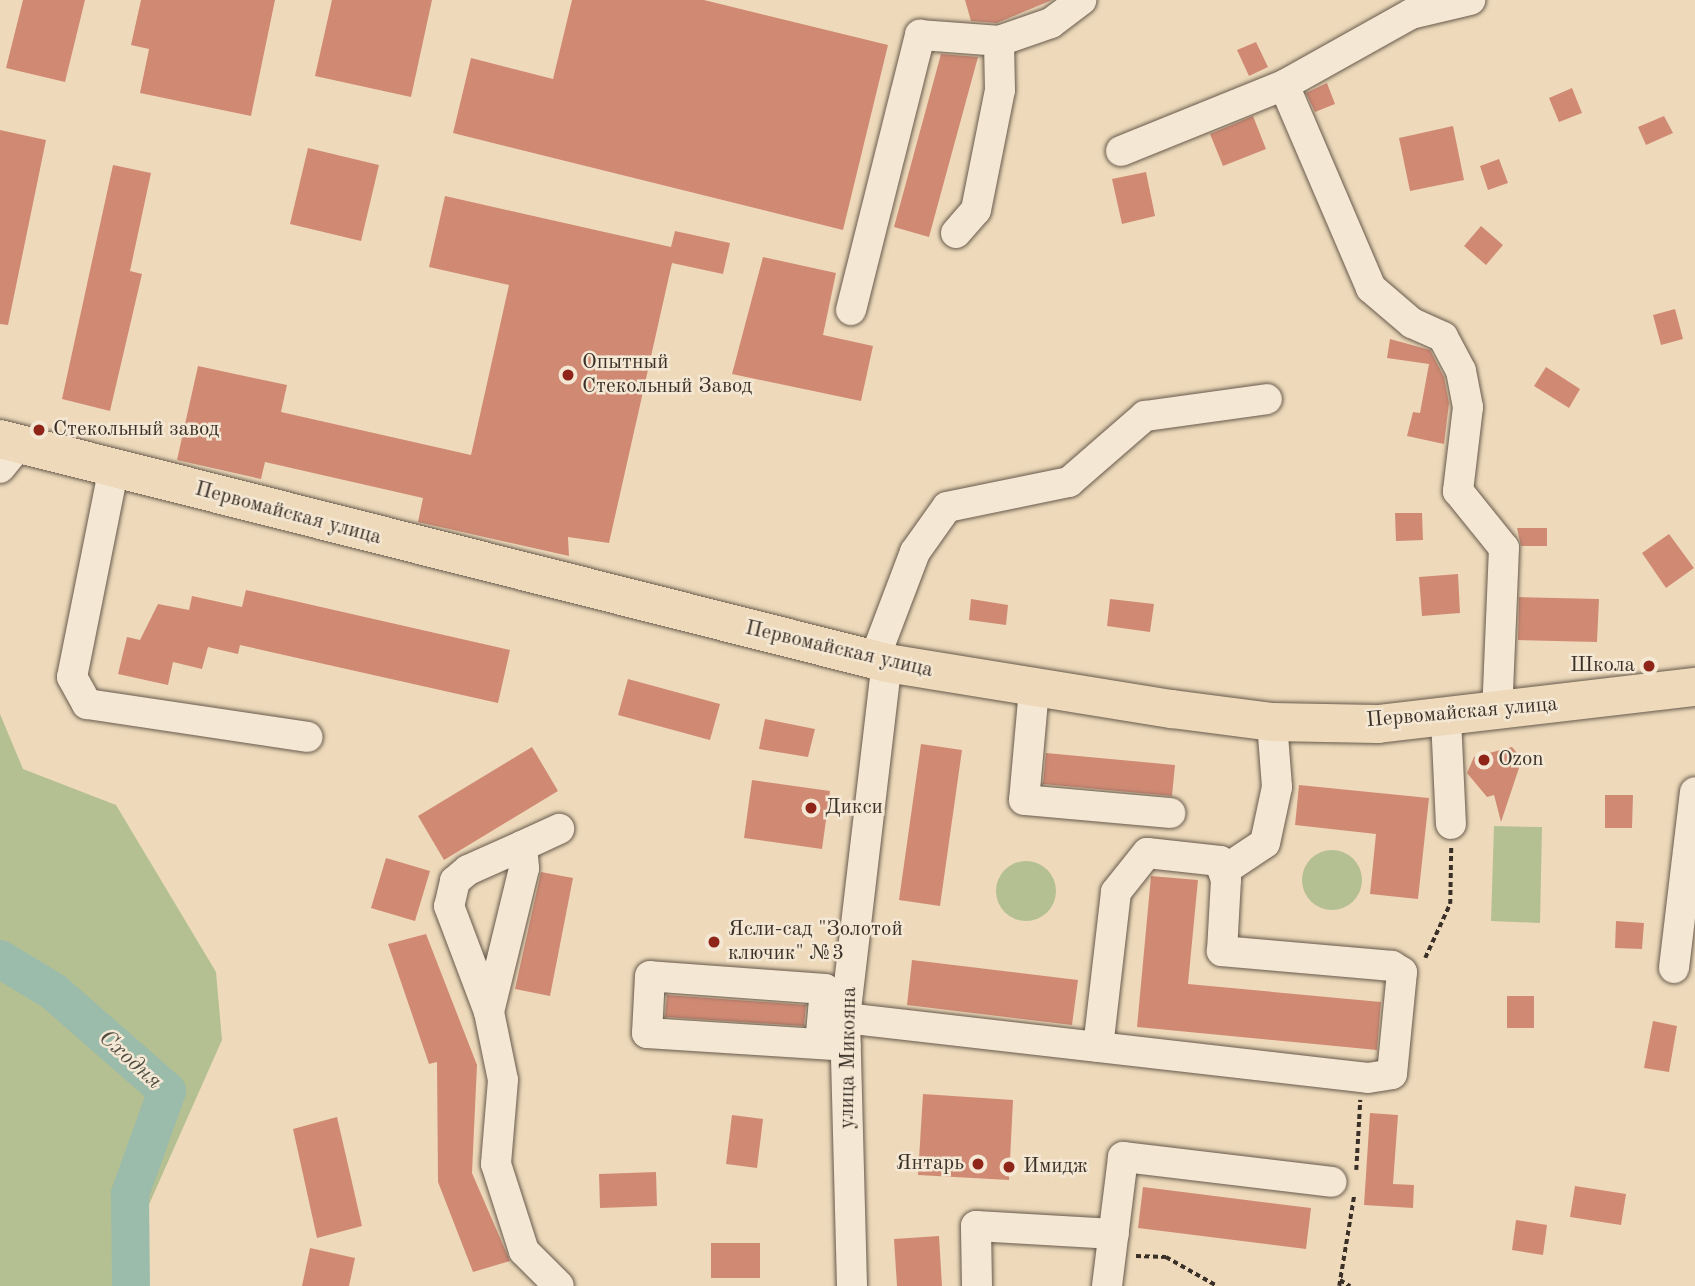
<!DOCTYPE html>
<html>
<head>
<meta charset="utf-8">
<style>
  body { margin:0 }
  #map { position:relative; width:1695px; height:1286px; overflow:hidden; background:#eedabb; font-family:"Old Standard TT",serif }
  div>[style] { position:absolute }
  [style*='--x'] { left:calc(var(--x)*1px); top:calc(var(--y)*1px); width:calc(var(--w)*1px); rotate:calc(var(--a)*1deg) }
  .green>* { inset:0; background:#b5c092 }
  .round { border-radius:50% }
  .river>* { height:38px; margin:-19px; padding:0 19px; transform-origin:19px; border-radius:19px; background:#9bbbab }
  .building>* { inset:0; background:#d08a74 }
  .path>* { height:3.5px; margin-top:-1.75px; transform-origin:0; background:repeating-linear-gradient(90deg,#3a3027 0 5px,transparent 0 8.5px) }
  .roads { filter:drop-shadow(0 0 2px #675a4c) drop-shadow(0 0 2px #675a4c) }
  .minor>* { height:30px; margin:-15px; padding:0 15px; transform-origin:15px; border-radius:15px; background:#f4e7d3 }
  .major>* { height:38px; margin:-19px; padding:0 19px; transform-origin:19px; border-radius:19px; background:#eedabb }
  .dots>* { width:19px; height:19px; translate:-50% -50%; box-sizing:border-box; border:4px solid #f4e7d3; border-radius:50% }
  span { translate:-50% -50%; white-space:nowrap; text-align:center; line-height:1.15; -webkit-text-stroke:5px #f4e7d3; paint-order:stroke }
  .poi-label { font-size:21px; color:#3a3027 }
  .left { translate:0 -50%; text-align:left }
  .right { translate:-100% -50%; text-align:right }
  .street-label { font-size:21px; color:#3a3027 }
  .water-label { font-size:23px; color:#4d4c41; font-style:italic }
</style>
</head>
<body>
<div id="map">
  <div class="green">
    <div style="clip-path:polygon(0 714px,23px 769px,116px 805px,216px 972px,222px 1040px,135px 1236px,121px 1286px,0 1286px)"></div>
    <div style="clip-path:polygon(1494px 826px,1542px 827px,1540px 923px,1491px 921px)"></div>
    <div class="round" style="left:1302px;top:850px;width:60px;height:60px"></div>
    <div class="round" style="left:996px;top:861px;width:60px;height:60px"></div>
  </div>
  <div class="river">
    <div style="--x:0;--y:959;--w:63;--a:31.4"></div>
    <div style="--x:54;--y:992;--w:150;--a:41.2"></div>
    <div style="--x:167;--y:1091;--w:109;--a:109.8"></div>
    <div style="--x:130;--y:1194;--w:92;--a:89.4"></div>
  </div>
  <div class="building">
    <div style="clip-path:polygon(23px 0,85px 0,65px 82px,6px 68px)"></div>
    <div style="clip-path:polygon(141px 0,275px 0,251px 116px,140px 93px,149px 49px,131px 45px)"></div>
    <div style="clip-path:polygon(332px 0,432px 0,411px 97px,315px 76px)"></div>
    <div style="clip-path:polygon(572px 0,704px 0,888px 45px,843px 230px,453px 133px,471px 58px,553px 79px)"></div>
    <div style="clip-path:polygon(965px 0,1052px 0,997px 23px,971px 21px)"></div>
    <div style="clip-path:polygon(1256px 42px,1268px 67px,1249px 76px,1237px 50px)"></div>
    <div style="clip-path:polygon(941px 54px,978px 57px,929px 237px,894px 227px)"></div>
    <div style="clip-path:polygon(1327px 83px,1335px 104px,1315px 112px,1306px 93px)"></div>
    <div style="clip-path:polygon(1572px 88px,1582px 113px,1559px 122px,1549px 98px)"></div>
    <div style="clip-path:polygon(1253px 116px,1266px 149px,1223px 166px,1210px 134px)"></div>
    <div style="clip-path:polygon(1664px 116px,1673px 133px,1646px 145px,1638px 127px)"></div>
    <div style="clip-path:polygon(1453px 126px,1464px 180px,1410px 191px,1399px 138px)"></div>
    <div style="clip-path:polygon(0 130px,46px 140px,8px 325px,0 324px)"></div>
    <div style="clip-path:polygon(308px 148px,379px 165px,361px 241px,290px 224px)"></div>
    <div style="clip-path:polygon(1499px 159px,1508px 183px,1488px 190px,1480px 166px)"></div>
    <div style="clip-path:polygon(113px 165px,151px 173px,130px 271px,142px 274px,110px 411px,62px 399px)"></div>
    <div style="clip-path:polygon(1146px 172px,1155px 216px,1122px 224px,1112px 179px)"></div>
    <div style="clip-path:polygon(445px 196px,671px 247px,675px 231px,730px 243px,723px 274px,672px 263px,609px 543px,568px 537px,569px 556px,418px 522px,423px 498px,265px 462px,261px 479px,177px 460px,198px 366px,287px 385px,281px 412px,471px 455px,509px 285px,429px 267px)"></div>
    <div style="clip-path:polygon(1481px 226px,1503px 245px,1486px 265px,1464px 246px)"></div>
    <div style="clip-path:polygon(763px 257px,836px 273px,823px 335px,873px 346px,861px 401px,732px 374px)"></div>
    <div style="clip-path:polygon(1675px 309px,1683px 339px,1661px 345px,1653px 315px)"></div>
    <div style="clip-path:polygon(1390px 339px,1430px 350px,1444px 377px,1449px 403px,1444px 444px,1407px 436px,1413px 412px,1420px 413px,1429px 364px,1387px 358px)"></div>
    <div style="clip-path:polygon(1546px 367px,1580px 389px,1569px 408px,1534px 386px)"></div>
    <div style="clip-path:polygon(1395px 513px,1422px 513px,1423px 540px,1396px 541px)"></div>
    <div style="clip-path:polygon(1517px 528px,1547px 528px,1547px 546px,1521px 546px)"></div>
    <div style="clip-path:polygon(1669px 534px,1694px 568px,1666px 588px,1642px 553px)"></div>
    <div style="clip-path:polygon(1458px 574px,1460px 613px,1422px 616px,1419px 577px)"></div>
    <div style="clip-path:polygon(246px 590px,510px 650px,498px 703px,240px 645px,238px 654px,208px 647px,202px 669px,173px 662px,168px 685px,118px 674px,127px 637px,140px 640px,158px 604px,189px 610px,192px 596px,242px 607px)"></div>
    <div style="clip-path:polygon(1519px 597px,1599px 599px,1597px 642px,1518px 640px)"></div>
    <div style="clip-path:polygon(971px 599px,1008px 605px,1006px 625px,969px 620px)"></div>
    <div style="clip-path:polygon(1110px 599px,1154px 604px,1150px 632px,1107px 626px)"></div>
    <div style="clip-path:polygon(628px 679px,720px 704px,710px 740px,618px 715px)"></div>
    <div style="clip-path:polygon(765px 719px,815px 729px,808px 757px,759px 749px)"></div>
    <div style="clip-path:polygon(921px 744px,962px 750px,940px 906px,899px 900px)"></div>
    <div style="clip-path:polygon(532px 747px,558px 791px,444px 860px,418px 816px)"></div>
    <div style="clip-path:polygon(1512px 747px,1522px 759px,1501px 822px,1494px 795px,1487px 797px,1467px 773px,1474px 757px)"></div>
    <div style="clip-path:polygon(1046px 753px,1175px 765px,1172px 796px,1043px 784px)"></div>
    <div style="clip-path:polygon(752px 780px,830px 791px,822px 849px,744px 838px)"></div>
    <div style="clip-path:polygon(1299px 785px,1429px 798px,1418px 899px,1370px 894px,1376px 834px,1295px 825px)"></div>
    <div style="clip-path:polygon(1605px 795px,1633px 795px,1632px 828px,1605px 828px)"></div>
    <div style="clip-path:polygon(386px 858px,430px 871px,415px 921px,371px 908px)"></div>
    <div style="clip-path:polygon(541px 872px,573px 878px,550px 996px,515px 989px)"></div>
    <div style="clip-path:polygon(1151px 876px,1198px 880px,1188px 984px,1381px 1002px,1377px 1050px,1137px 1027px)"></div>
    <div style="clip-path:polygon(1616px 921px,1644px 923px,1642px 949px,1615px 948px)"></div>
    <div style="clip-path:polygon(426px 934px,477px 1065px,472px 1173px,510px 1261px,473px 1272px,438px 1182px,437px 1062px,429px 1064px,388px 944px)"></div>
    <div style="clip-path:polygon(912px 960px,1078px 980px,1072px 1025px,907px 1005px)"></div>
    <div style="clip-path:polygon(667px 995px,806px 1005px,804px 1026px,665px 1017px)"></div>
    <div style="clip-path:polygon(1507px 996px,1534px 996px,1534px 1028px,1507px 1028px)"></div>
    <div style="clip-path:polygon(1653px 1021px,1677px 1026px,1669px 1072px,1644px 1068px)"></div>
    <div style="clip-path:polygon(923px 1094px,1013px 1100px,1009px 1180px,918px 1175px)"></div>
    <div style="clip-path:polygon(1370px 1113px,1398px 1115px,1393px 1184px,1414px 1185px,1413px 1208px,1364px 1205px)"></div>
    <div style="clip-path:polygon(732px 1115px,763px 1119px,757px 1168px,726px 1164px)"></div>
    <div style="clip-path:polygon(337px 1117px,362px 1226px,317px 1238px,293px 1129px)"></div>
    <div style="clip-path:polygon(656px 1172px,657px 1206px,600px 1208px,599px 1174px)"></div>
    <div style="clip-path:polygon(1575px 1186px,1626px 1194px,1621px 1225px,1570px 1217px)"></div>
    <div style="clip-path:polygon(1143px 1187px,1311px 1208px,1306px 1249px,1138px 1228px)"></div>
    <div style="clip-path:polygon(1516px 1220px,1547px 1225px,1543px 1255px,1512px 1250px)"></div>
    <div style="clip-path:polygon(939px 1236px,942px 1286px,897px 1286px,894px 1239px)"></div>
    <div style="clip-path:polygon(711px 1243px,760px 1243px,760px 1278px,711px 1278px)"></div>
    <div style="clip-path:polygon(310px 1248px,355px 1258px,349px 1286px,302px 1286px)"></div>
  </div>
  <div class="path">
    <div style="--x:1425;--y:958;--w:60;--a:-65.2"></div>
    <div style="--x:1450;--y:904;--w:57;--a:-89"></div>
    <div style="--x:1356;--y:1170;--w:70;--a:-86.7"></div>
    <div style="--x:1136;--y:1256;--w:30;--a:2"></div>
    <div style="--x:1166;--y:1257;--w:59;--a:29.6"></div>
    <div style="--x:1340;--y:1280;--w:12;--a:31"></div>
    <div style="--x:1339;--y:1286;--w:92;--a:-80.6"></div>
  </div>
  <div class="roads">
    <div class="minor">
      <div style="--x:1284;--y:85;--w:221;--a:66.8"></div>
      <div style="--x:1371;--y:288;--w:54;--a:40.5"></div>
      <div style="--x:1412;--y:323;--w:34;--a:24"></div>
      <div style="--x:1443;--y:337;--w:38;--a:62"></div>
      <div style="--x:1461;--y:371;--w:37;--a:79"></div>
      <div style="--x:1468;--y:407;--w:85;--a:96.8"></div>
      <div style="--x:1458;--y:491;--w:73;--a:51.1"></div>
      <div style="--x:1504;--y:548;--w:165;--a:92.4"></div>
      <div style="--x:1121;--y:151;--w:176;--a:-22"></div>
      <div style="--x:1284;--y:85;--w:145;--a:-29.2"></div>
      <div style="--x:1411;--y:14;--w:61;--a:-13.3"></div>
      <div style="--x:956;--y:233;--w:30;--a:-49"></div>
      <div style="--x:976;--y:210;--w:122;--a:-78.7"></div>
      <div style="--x:1000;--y:90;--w:49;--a:-91.2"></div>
      <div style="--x:999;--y:41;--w:55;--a:-19.1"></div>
      <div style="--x:1051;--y:23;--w:38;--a:-37"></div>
      <div style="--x:851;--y:310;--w:284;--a:-75.9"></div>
      <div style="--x:920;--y:35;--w:79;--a:4.3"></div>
      <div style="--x:114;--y:467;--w:214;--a:101.3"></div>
      <div style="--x:72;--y:677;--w:31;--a:61"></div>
      <div style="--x:87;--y:704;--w:223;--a:8.5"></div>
      <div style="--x:0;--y:468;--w:32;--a:-51"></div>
      <div style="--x:874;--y:660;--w:116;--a:-69.2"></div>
      <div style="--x:915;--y:552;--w:55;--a:-54.6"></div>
      <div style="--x:947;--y:507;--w:125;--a:-11.6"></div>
      <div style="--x:1069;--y:482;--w:101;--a:-41"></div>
      <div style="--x:1145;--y:416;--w:123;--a:-7.9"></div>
      <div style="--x:1034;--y:689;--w:111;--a:95.1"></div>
      <div style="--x:1024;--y:800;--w:147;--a:5.1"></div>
      <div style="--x:1446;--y:719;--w:105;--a:87.3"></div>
      <div style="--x:522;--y:846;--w:41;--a:-24.7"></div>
      <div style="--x:1223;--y:871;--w:50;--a:-33.7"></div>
      <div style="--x:1265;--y:843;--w:57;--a:-77.9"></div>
      <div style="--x:1277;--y:787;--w:65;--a:-94.4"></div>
      <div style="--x:1674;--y:968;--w:177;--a:-83.2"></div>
      <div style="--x:489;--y:1012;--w:148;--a:-76.3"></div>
      <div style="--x:524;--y:868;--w:22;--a:-95"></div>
      <div style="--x:522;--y:846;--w:59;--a:156"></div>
      <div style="--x:468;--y:870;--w:17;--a:140"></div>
      <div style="--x:455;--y:881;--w:26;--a:103"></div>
      <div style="--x:449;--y:906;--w:113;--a:69.3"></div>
      <div style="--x:489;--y:1012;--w:69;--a:78.4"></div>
      <div style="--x:503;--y:1080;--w:84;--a:94.8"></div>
      <div style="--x:496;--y:1164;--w:91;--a:72.2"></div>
      <div style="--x:524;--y:1251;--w:49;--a:45"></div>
      <div style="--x:845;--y:1018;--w:526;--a:6.54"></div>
      <div style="--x:1368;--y:1078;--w:24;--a:-9"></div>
      <div style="--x:1392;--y:1074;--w:102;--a:-84.4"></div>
      <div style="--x:1402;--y:972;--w:12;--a:-149"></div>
      <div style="--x:1392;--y:966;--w:171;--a:-175"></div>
      <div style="--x:1222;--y:951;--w:71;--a:-86.8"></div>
      <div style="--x:1226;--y:880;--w:20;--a:-108"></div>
      <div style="--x:1220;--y:861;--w:73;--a:-173.7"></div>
      <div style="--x:1147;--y:853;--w:50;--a:128.5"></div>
      <div style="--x:1116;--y:892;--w:156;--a:96.6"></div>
      <div style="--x:820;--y:1044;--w:55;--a:-84.8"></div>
      <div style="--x:825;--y:989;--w:175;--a:-175.8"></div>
      <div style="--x:650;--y:976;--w:57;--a:93"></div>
      <div style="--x:647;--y:1033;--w:199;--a:3.7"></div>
      <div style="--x:852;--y:1286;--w:268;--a:-91.5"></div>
      <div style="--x:845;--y:1018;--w:357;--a:-83.3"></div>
      <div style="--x:977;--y:1286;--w:60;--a:-91"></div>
      <div style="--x:976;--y:1226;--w:138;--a:3.3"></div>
      <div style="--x:1107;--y:1286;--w:130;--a:-82.9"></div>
      <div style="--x:1123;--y:1157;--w:210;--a:6.8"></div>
    </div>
    <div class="major">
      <div style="--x:0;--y:439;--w:915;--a:14.17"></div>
      <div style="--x:887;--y:663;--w:289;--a:9.2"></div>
      <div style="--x:1172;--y:709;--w:101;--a:7.4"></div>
      <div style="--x:1272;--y:722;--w:106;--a:1.1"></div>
      <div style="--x:1378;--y:724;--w:319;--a:-6.7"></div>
    </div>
  </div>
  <div class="dots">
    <div style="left:568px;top:375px;background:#8f2418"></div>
    <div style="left:39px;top:430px;background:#8f2418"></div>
    <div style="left:1649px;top:666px;background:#8f2418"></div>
    <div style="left:1484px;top:760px;background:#8f2418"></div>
    <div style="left:811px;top:808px;background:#8f2418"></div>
    <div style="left:714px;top:942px;background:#8f2418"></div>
    <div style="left:978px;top:1164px;background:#8f2418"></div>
    <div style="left:1009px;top:1167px;background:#8f2418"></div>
  </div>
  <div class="poi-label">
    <span class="left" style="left:582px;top:375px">Опытный<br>Стекольный Завод</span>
    <span class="left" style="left:53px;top:430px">Стекольный завод</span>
    <span class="right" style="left:1635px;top:666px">Школа</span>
    <span class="left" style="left:1498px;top:760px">Ozon</span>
    <span class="left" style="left:825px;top:808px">Дикси</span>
    <span class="left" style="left:728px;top:942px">Ясли-сад "Золотой<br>ключик" №3</span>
    <span class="right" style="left:964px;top:1164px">Янтарь</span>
    <span class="left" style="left:1023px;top:1167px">Имидж</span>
  </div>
  <div class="street-label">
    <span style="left:288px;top:514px;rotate:15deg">Первомайская улица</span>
    <span style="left:839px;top:650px;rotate:13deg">Первомайская улица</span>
    <span style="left:1462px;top:713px;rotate:-5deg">Первомайская улица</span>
    <span style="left:849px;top:1058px;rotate:-89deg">улица Микояна</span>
  </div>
  <div class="water-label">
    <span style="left:130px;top:1060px;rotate:42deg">Сходня</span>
  </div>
</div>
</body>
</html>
